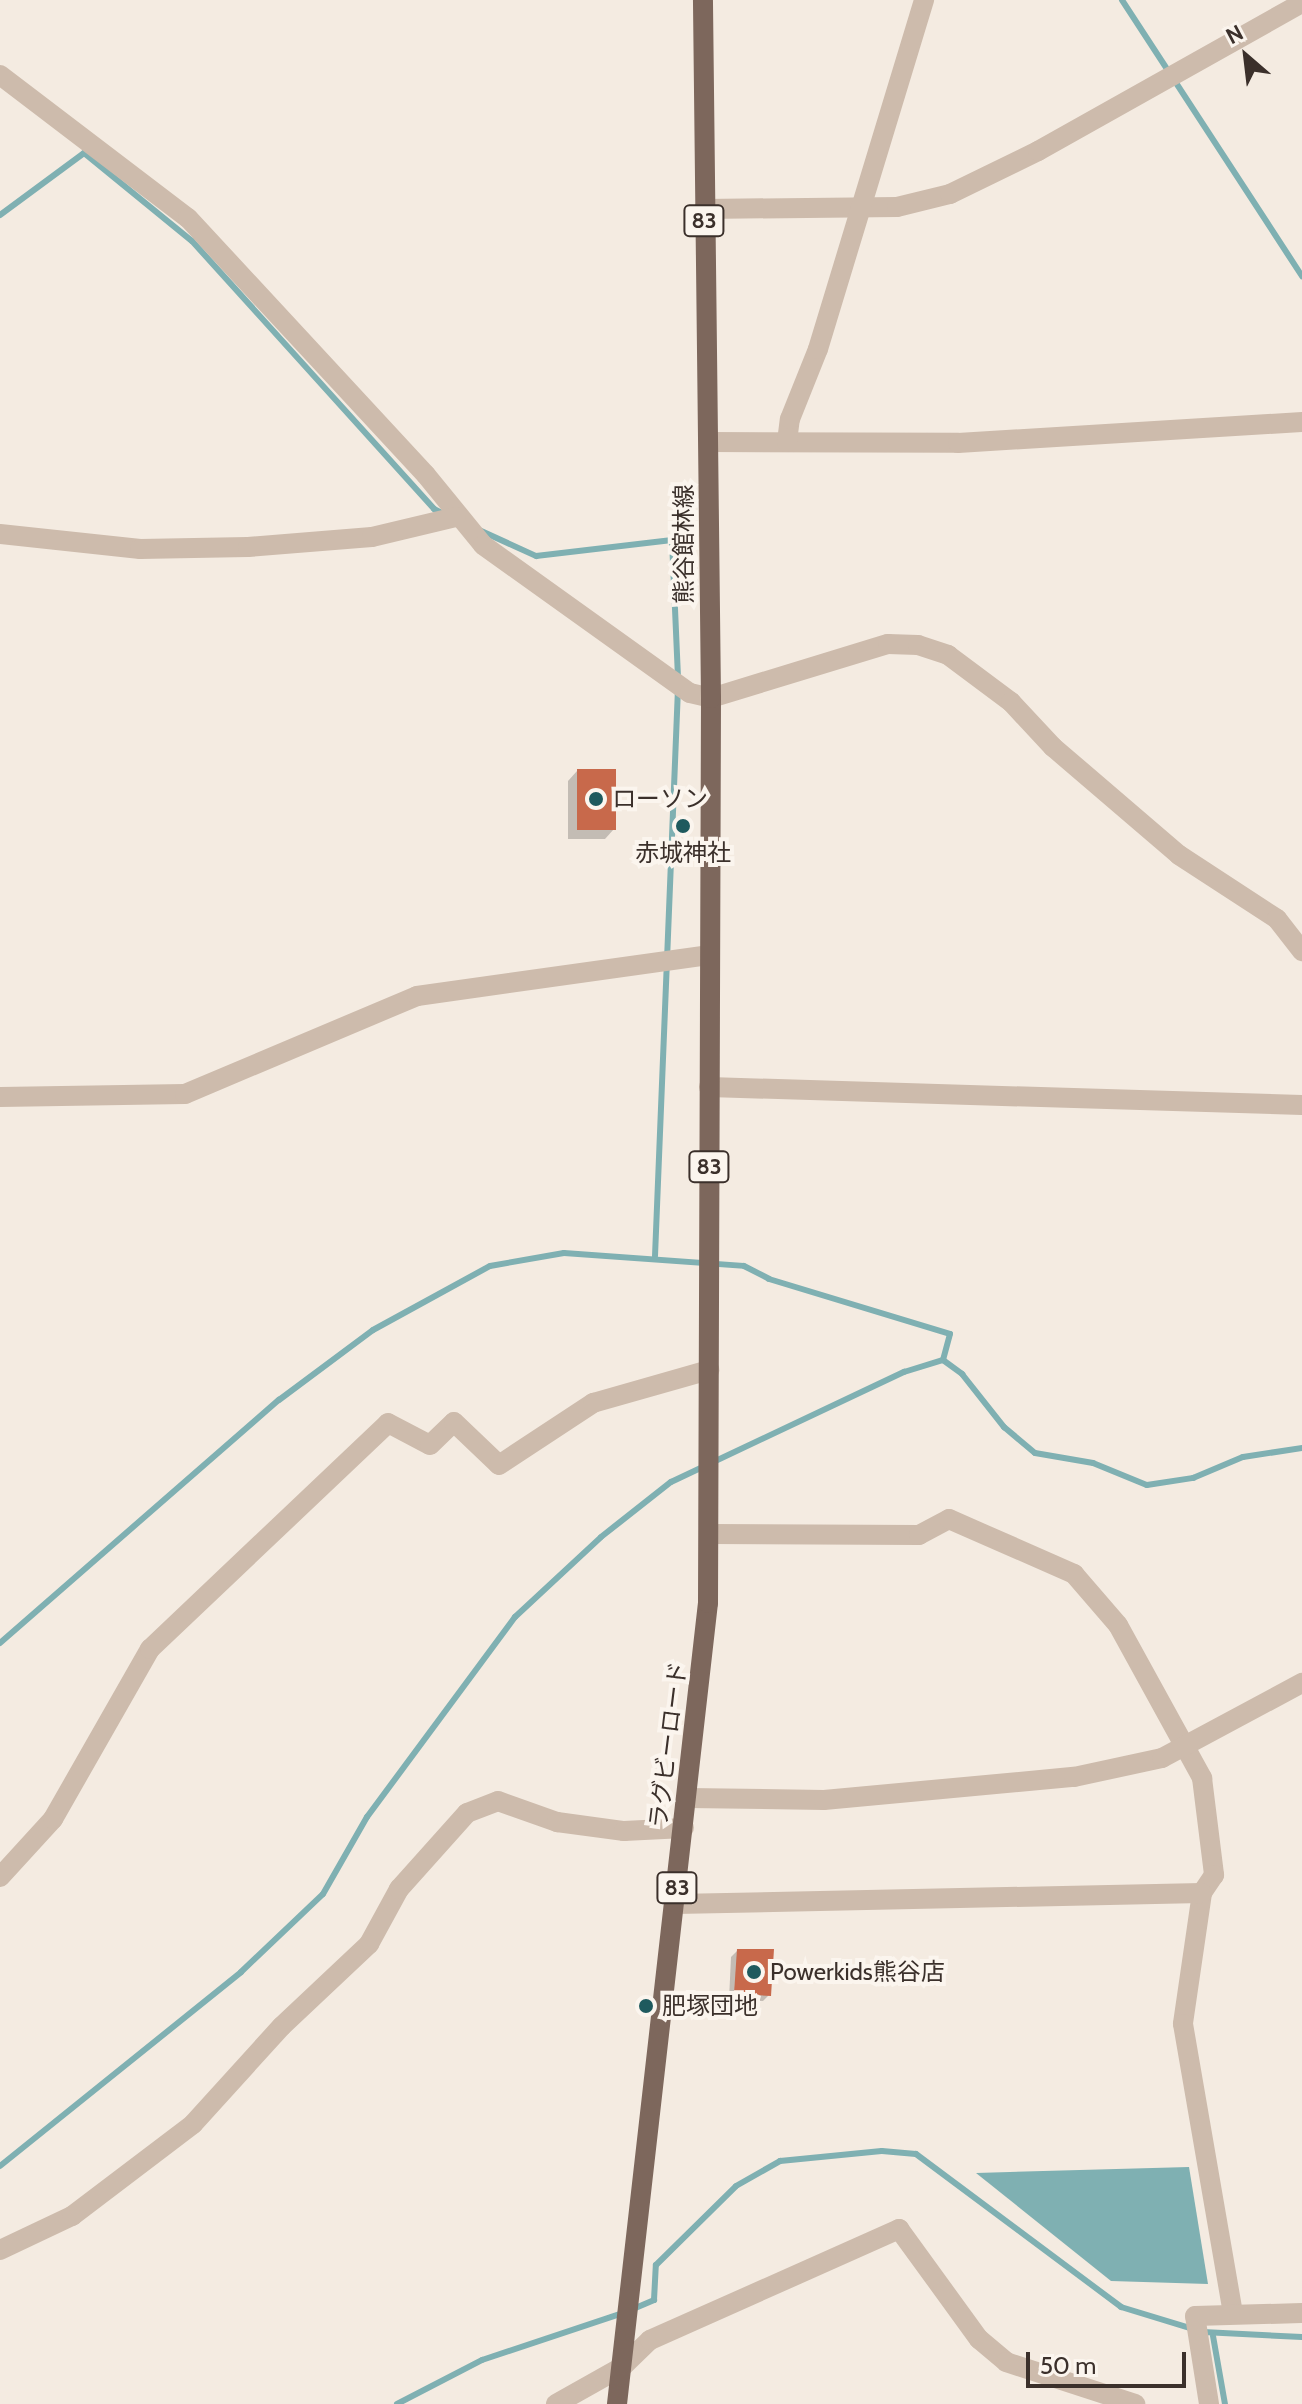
<!DOCTYPE html>
<html>
<head>
<meta charset="utf-8">
<style>
  body { margin:0 }
  #map { position:relative; width:1302px; height:2404px; overflow:hidden; background:#f4ebe1; font-family:Cabin,"Noto Sans JP",sans-serif }
  div>[style] { position:absolute }
  [style*='--x'] { left:calc(var(--x)*1px); top:calc(var(--y)*1px); width:calc(var(--w)*1px); rotate:calc(var(--a)*1deg) }
  .water>* { inset:0; background:#7fb0b2 }
  .shadow>* { inset:0; background:#0003 }
  .stream>* { height:6px; margin:-3px; padding:0 3px; transform-origin:3px; border-radius:3px; background:#7fb0b2 }
  .building>* { inset:0; background:#c8694b }
  .minor>* { height:20px; margin:-10px; padding:0 10px; transform-origin:10px; border-radius:10px; background:#cdbbac }
  .major>* { height:20px; margin:-10px; padding:0 10px; transform-origin:10px; border-radius:10px; background:#7d675c }
  .dots>* { width:22px; height:22px; translate:-50% -50%; box-sizing:border-box; border:4px solid #fbf5ee; border-radius:50% }
  span { translate:-50% -50%; white-space:nowrap; text-align:center; line-height:1.15; -webkit-text-stroke:8px #fbf5ee; paint-order:stroke }
  .shield-label span { padding:2px 6px; background:#fbf5ee; border:2px solid; border-radius:6px; -webkit-text-stroke-width:0 }
  .shield-label { font-size:22px; color:#3b302b; font-weight:700 }
  .street-label { font-size:24px; color:#3b302b }
  .poi-label { font-size:24px; color:#3b302b }
  .left { translate:0 -50%; text-align:left }
  .north { position:absolute; left:1206px; top:16px; width:80px; height:80px; -webkit-text-stroke:6px #fbf5ee; paint-order:stroke; rotate:332deg; font-size:22px; font-weight:700; line-height:32px; text-align:center; color:#3b302b }
  .north::after { content:''; display:block; margin:auto; width:28px; height:36px; background:#3b302b; clip-path:polygon(50% 0,100% 100%,50% 72%,0 100%) }
  .scale { position:absolute; left:1026px; top:2352px; width:160px; height:36px; box-sizing:border-box; border:4px solid #3b302b; border-top:0; padding-left:10px; font-size:24px; line-height:28px; white-space:nowrap; color:#3b302b; -webkit-text-stroke:6px #fbf5ee; paint-order:stroke }
</style>
</head>
<body>
<div id="map">
  <div class="water">
    <div style="clip-path:polygon(1189px 2167px,1208px 2284px,1111px 2281px,976px 2173px)"></div>
  </div>
  <div class="shadow">
    <div style="clip-path:polygon(577px 771px,614px 829px,605px 839px,568px 839px,568px 781px)"></div>
    <div style="clip-path:polygon(737px 1951px,769px 1995px,763px 2001px,729px 2000px,731px 1957px)"></div>
  </div>
  <div class="stream">
    <div style="--x:1122;--y:0;--w:330;--a:56.9"></div>
    <div style="--x:0;--y:215;--w:104;--a:-36.4"></div>
    <div style="--x:84;--y:153;--w:139;--a:39.2"></div>
    <div style="--x:192;--y:241;--w:361;--a:47.9"></div>
    <div style="--x:434;--y:509;--w:11;--a:27"></div>
    <div style="--x:479;--y:530;--w:63;--a:24.5"></div>
    <div style="--x:536;--y:556;--w:137;--a:-6.7"></div>
    <div style="--x:672;--y:540;--w:137;--a:87.5"></div>
    <div style="--x:655;--y:1256;--w:568;--a:-87.68"></div>
    <div style="--x:943;--y:1360;--w:24;--a:36"></div>
    <div style="--x:962;--y:1374;--w:68;--a:51.6"></div>
    <div style="--x:1004;--y:1427;--w:40;--a:40"></div>
    <div style="--x:1035;--y:1453;--w:59;--a:9.8"></div>
    <div style="--x:1093;--y:1463;--w:58;--a:22.2"></div>
    <div style="--x:1147;--y:1485;--w:47;--a:-8.7"></div>
    <div style="--x:1193;--y:1478;--w:54;--a:-22.8"></div>
    <div style="--x:1243;--y:1457;--w:60;--a:-8.7"></div>
    <div style="--x:0;--y:1643;--w:370;--a:-41.1"></div>
    <div style="--x:279;--y:1400;--w:117;--a:-36.7"></div>
    <div style="--x:373;--y:1330;--w:133;--a:-28.7"></div>
    <div style="--x:490;--y:1266;--w:75;--a:-10"></div>
    <div style="--x:564;--y:1253;--w:180;--a:4.1"></div>
    <div style="--x:744;--y:1266;--w:28;--a:27"></div>
    <div style="--x:769;--y:1279;--w:189;--a:16.9"></div>
    <div style="--x:950;--y:1334;--w:27;--a:105"></div>
    <div style="--x:0;--y:2166;--w:309;--a:-38.8"></div>
    <div style="--x:241;--y:1972;--w:113;--a:-43.6"></div>
    <div style="--x:323;--y:1894;--w:89;--a:-60.3"></div>
    <div style="--x:367;--y:1817;--w:249;--a:-53.5"></div>
    <div style="--x:515;--y:1617;--w:117;--a:-42.9"></div>
    <div style="--x:601;--y:1537;--w:89;--a:-38.2"></div>
    <div style="--x:671;--y:1482;--w:258;--a:-25.3"></div>
    <div style="--x:904;--y:1372;--w:41;--a:-17.1"></div>
    <div style="--x:633;--y:2309;--w:23;--a:-23"></div>
    <div style="--x:654;--y:2300;--w:35;--a:-87"></div>
    <div style="--x:656;--y:2265;--w:112;--a:-44.6"></div>
    <div style="--x:736;--y:2186;--w:51;--a:-29.6"></div>
    <div style="--x:780;--y:2161;--w:102;--a:-5.6"></div>
    <div style="--x:882;--y:2151;--w:34;--a:5"></div>
    <div style="--x:916;--y:2154;--w:256;--a:36.7"></div>
    <div style="--x:1121;--y:2307;--w:75;--a:17"></div>
    <div style="--x:1203;--y:2332;--w:99;--a:2.9"></div>
    <div style="--x:1213;--y:2336;--w:69;--a:80"></div>
    <div style="--x:397;--y:2404;--w:96;--a:-27.4"></div>
    <div style="--x:482;--y:2360;--w:149;--a:-18.4"></div>
  </div>
  <div class="building">
    <div style="clip-path:polygon(577px 769px,616px 769px,616px 830px,577px 830px)"></div>
    <div style="clip-path:polygon(737px 1949px,774px 1949px,771px 1996px,734px 1994px)"></div>
  </div>
  <div class="minor">
    <div style="--x:0;--y:75;--w:236;--a:37.3"></div>
    <div style="--x:188;--y:218;--w:350;--a:47.2"></div>
    <div style="--x:426;--y:475;--w:90;--a:50.8"></div>
    <div style="--x:483;--y:545;--w:254;--a:35.6"></div>
    <div style="--x:690;--y:693;--w:22;--a:13"></div>
    <div style="--x:711;--y:698;--w:185;--a:-17"></div>
    <div style="--x:888;--y:644;--w:30;--a:2"></div>
    <div style="--x:918;--y:645;--w:32;--a:18"></div>
    <div style="--x:948;--y:655;--w:79;--a:36.7"></div>
    <div style="--x:1011;--y:702;--w:62;--a:47"></div>
    <div style="--x:1053;--y:747;--w:166;--a:40.6"></div>
    <div style="--x:1179;--y:855;--w:117;--a:33.1"></div>
    <div style="--x:1277;--y:919;--w:41;--a:52"></div>
    <div style="--x:704;--y:209;--w:193;--a:-0.6"></div>
    <div style="--x:897;--y:207;--w:55;--a:-13.8"></div>
    <div style="--x:950;--y:194;--w:98;--a:-26"></div>
    <div style="--x:1038;--y:151;--w:303;--a:-29.3"></div>
    <div style="--x:709;--y:442;--w:249;--a:0.2"></div>
    <div style="--x:958;--y:443;--w:345;--a:-3.5"></div>
    <div style="--x:787;--y:442;--w:23;--a:-83"></div>
    <div style="--x:790;--y:419;--w:75;--a:-68.2"></div>
    <div style="--x:818;--y:349;--w:365;--a:-73.1"></div>
    <div style="--x:0;--y:534;--w:141;--a:6.1"></div>
    <div style="--x:140;--y:549;--w:108;--a:-1.1"></div>
    <div style="--x:248;--y:547;--w:124;--a:-4.6"></div>
    <div style="--x:372;--y:537;--w:86;--a:-13.4"></div>
    <div style="--x:709;--y:1087;--w:593;--a:1.74"></div>
    <div style="--x:0;--y:1097;--w:185;--a:-0.9"></div>
    <div style="--x:185;--y:1094;--w:252;--a:-22.9"></div>
    <div style="--x:417;--y:996;--w:294;--a:-8"></div>
    <div style="--x:710;--y:1534;--w:209;--a:0.3"></div>
    <div style="--x:919;--y:1535;--w:34;--a:-28"></div>
    <div style="--x:949;--y:1519;--w:137;--a:23.7"></div>
    <div style="--x:1074;--y:1574;--w:67;--a:49.2"></div>
    <div style="--x:1118;--y:1625;--w:175;--a:61.2"></div>
    <div style="--x:1202;--y:1778;--w:98;--a:82.9"></div>
    <div style="--x:1214;--y:1875;--w:22;--a:124"></div>
    <div style="--x:1202;--y:1893;--w:132;--a:98.3"></div>
    <div style="--x:1183;--y:2024;--w:294;--a:80.2"></div>
    <div style="--x:688;--y:1798;--w:136;--a:0.8"></div>
    <div style="--x:824;--y:1800;--w:251;--a:-5.3"></div>
    <div style="--x:1074;--y:1777;--w:90;--a:-12.2"></div>
    <div style="--x:1162;--y:1758;--w:159;--a:-28.2"></div>
    <div style="--x:0;--y:1877;--w:79;--a:-47.6"></div>
    <div style="--x:53;--y:1819;--w:196;--a:-60.3"></div>
    <div style="--x:150;--y:1649;--w:328;--a:-43.5"></div>
    <div style="--x:388;--y:1423;--w:47;--a:27.6"></div>
    <div style="--x:430;--y:1445;--w:33;--a:-44"></div>
    <div style="--x:454;--y:1422;--w:62;--a:43.7"></div>
    <div style="--x:499;--y:1465;--w:113;--a:-33.4"></div>
    <div style="--x:593;--y:1403;--w:121;--a:-15.9"></div>
    <div style="--x:676;--y:1904;--w:526;--a:-1.2"></div>
    <div style="--x:0;--y:2250;--w:80;--a:-25.3"></div>
    <div style="--x:72;--y:2216;--w:152;--a:-37.2"></div>
    <div style="--x:193;--y:2124;--w:132;--a:-47.8"></div>
    <div style="--x:282;--y:2026;--w:120;--a:-43.3"></div>
    <div style="--x:369;--y:1944;--w:63;--a:-61.4"></div>
    <div style="--x:399;--y:1889;--w:102;--a:-48.2"></div>
    <div style="--x:467;--y:1813;--w:33;--a:-21"></div>
    <div style="--x:498;--y:1801;--w:63;--a:19.6"></div>
    <div style="--x:557;--y:1822;--w:68;--a:7.7"></div>
    <div style="--x:624;--y:1831;--w:60;--a:-2.9"></div>
    <div style="--x:556;--y:2404;--w:76;--a:-29.3"></div>
    <div style="--x:622;--y:2367;--w:39;--a:-44"></div>
    <div style="--x:650;--y:2340;--w:273;--a:-24"></div>
    <div style="--x:899;--y:2229;--w:136;--a:54"></div>
    <div style="--x:979;--y:2339;--w:35;--a:40"></div>
    <div style="--x:1006;--y:2362;--w:136;--a:18"></div>
    <div style="--x:1209;--y:2404;--w:89;--a:-99"></div>
    <div style="--x:1195;--y:2316;--w:107;--a:-1.6"></div>
  </div>
  <div class="major">
    <div style="--x:617;--y:2404;--w:806;--a:-83.52"></div>
    <div style="--x:708;--y:1603;--w:905;--a:-89.81"></div>
    <div style="--x:711;--y:698;--w:698;--a:-90.66"></div>
  </div>
  <div class="dots">
    <div style="left:596px;top:799px;background:#1f5a5e"></div>
    <div style="left:683px;top:826px;background:#1f5a5e"></div>
    <div style="left:754px;top:1972px;background:#1f5a5e"></div>
    <div style="left:646px;top:2006px;background:#1f5a5e"></div>
  </div>
  <div class="shield-label">
    <span style="left:704px;top:221px">83</span>
    <span style="left:709px;top:1167px">83</span>
    <span style="left:677px;top:1888px">83</span>
  </div>
  <div class="street-label">
    <span style="left:684px;top:544px;rotate:-90deg">熊谷館林線</span>
    <span style="left:668px;top:1745px;rotate:-83deg">ラグビーロード</span>
  </div>
  <div class="poi-label">
    <span class="left" style="left:612px;top:799px">ローソン</span>
    <span style="left:683px;top:853px">赤城神社</span>
    <span class="left" style="left:770px;top:1972px">Powerkids熊谷店</span>
    <span class="left" style="left:662px;top:2006px">肥塚団地</span>
  </div>
  <div class="north">N</div>
  <div class="scale">50 m</div>
</div>
</body>
</html>
